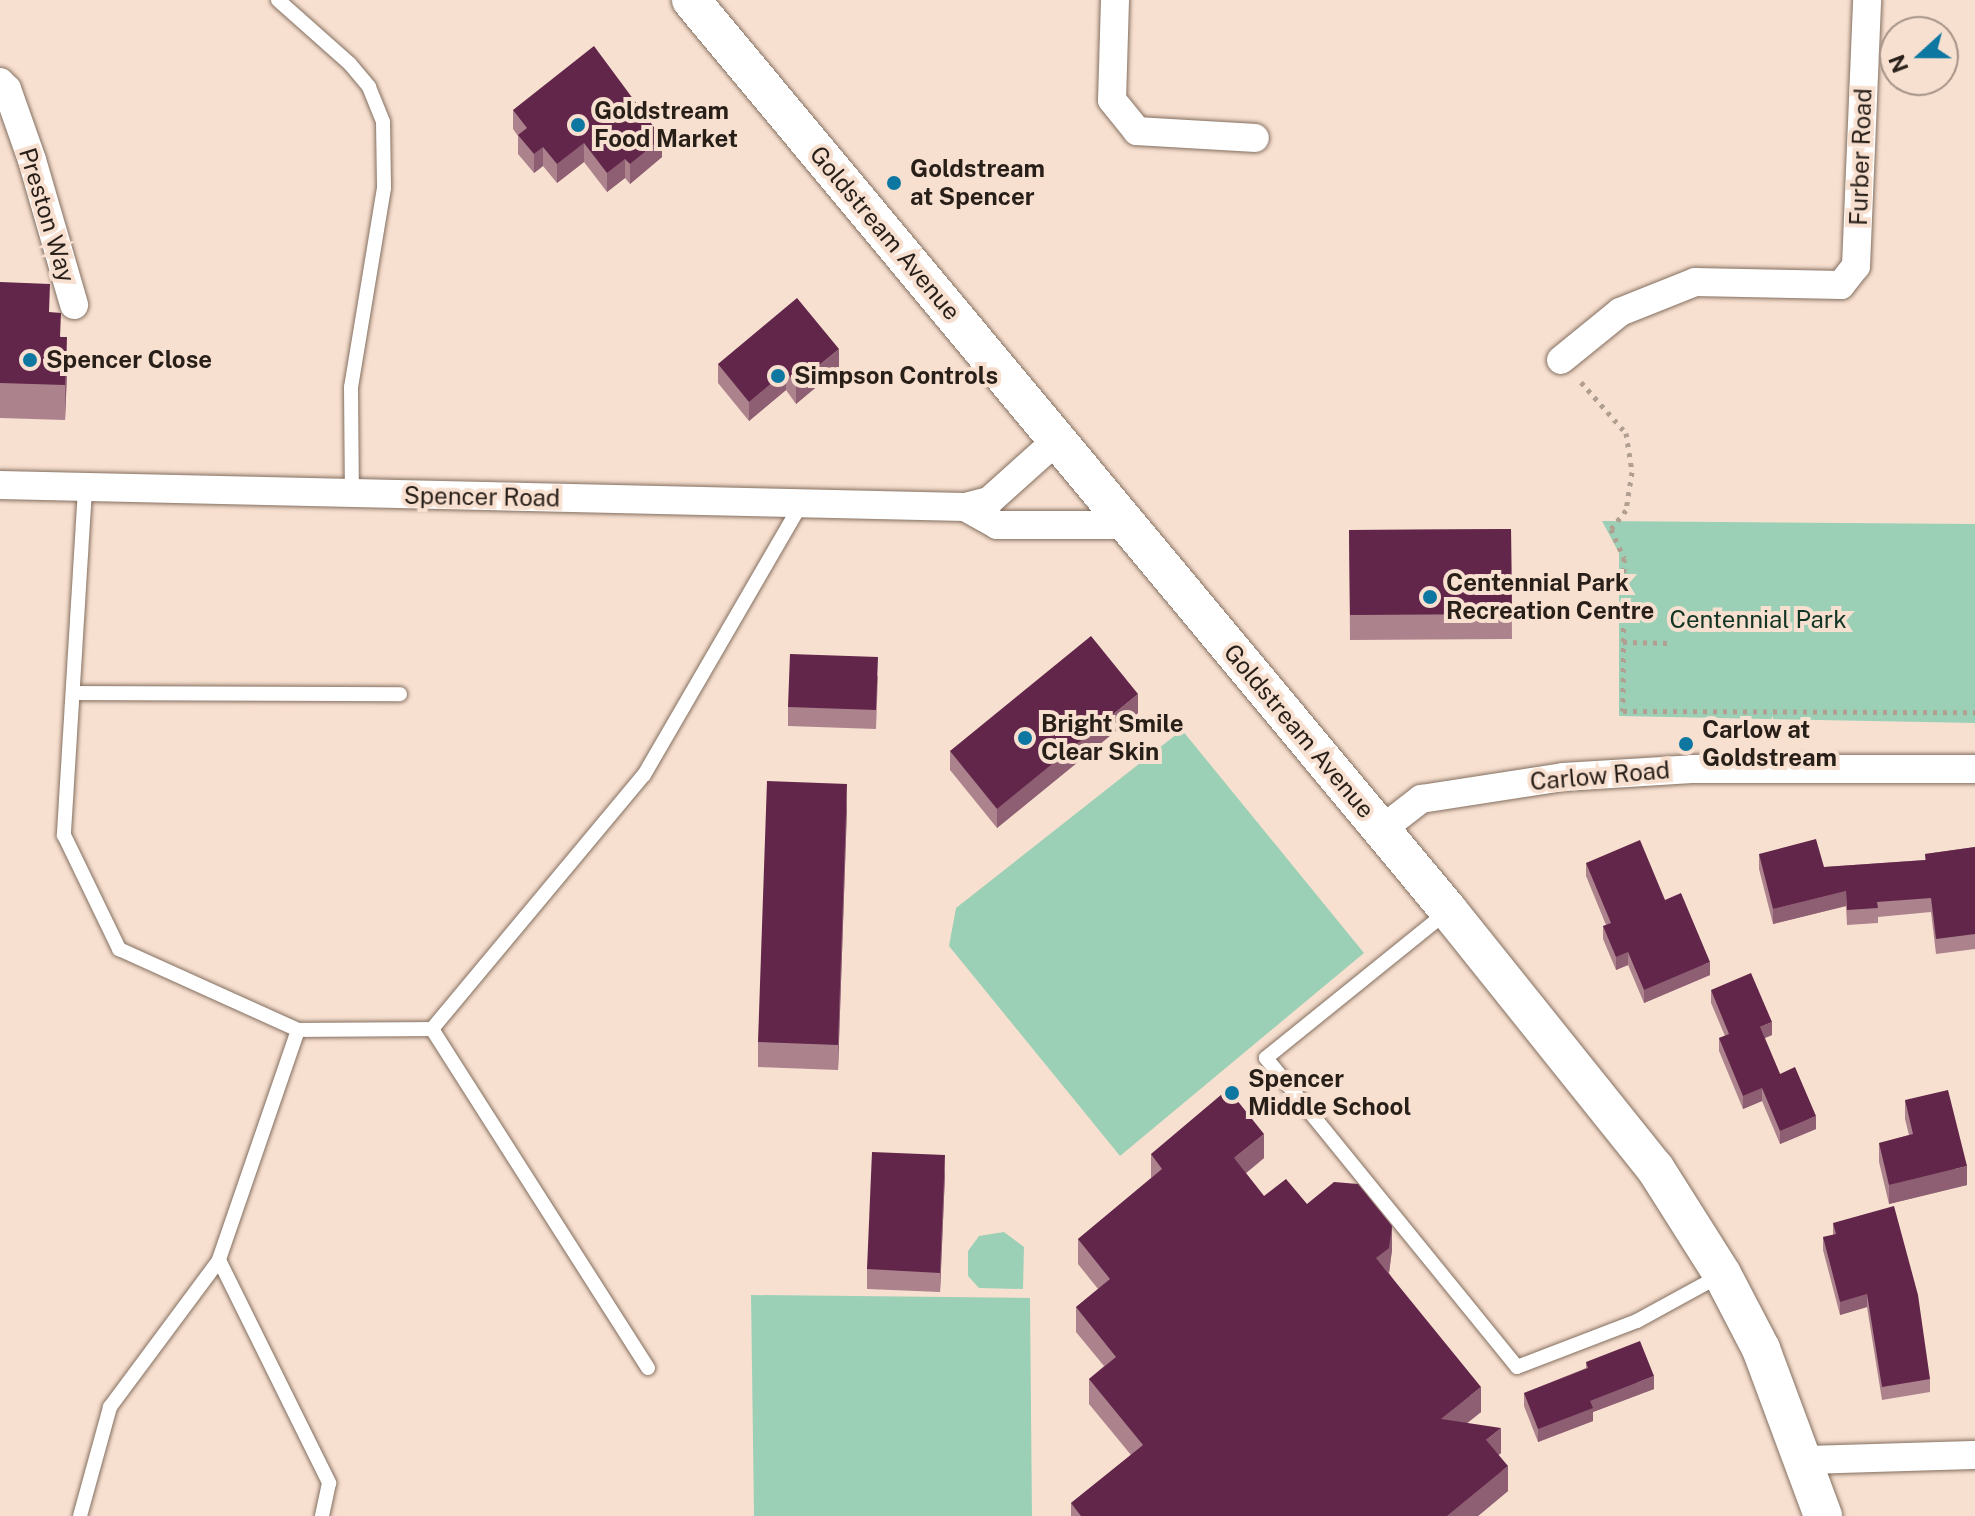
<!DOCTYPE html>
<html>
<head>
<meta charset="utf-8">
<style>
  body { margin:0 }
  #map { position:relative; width:1975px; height:1516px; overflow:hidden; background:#f8e0d0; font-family:"Public Sans",sans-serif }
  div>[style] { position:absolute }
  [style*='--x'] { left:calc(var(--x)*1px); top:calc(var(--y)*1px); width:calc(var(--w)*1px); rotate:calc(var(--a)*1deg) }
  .green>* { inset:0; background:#9cd0b6 }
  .path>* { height:5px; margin-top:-2.5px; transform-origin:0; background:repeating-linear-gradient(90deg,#b19f92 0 4px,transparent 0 10px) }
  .roads { filter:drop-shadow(0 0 2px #836f60) drop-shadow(0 0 2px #836f60) }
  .lane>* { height:14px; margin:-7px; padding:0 7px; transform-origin:7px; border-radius:7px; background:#fff }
  .street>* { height:28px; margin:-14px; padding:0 14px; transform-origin:14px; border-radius:14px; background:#fff }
  .secondary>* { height:38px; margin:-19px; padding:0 19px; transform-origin:19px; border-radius:19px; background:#fff }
  .wall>* { inset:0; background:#ac838d }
  .shaded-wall>* { inset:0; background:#8e5e72 }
  .building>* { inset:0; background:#61264a }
  .dots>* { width:22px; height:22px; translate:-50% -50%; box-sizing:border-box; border:4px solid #f8e0d0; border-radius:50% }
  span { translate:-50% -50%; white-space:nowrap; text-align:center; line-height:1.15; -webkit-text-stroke:8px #f8e0d0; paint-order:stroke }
  .poi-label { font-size:24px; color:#281f19; font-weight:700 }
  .left { translate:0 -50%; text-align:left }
  .street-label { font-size:24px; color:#281f19 }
  .park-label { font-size:24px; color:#113525 }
  .north { position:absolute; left:1879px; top:16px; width:80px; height:80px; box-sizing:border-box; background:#f8e0d0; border:2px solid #a59387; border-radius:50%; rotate:249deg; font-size:22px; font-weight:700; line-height:32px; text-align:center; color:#281f19 }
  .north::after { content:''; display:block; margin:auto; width:28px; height:36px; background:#0d77a2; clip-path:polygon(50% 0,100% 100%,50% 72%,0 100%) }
</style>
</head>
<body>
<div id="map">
  <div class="green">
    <div style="clip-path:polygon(1602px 521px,1975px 524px,1975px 723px,1619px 716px,1619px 553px)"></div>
    <div style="clip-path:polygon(1182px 730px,1364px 953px,1120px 1156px,949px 946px,956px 908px)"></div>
    <div style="clip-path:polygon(1004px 1232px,1024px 1247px,1023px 1289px,979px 1288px,968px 1276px,968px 1251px,979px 1236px)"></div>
    <div style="clip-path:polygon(751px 1295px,1030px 1298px,1032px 1516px,754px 1516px)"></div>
  </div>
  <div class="path">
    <div style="--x:1581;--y:382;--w:68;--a:48.6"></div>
    <div style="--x:1626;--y:433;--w:39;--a:81"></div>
    <div style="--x:1632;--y:472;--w:38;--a:99"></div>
    <div style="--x:1626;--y:510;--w:24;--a:128"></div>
    <div style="--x:1611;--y:529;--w:32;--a:66"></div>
    <div style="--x:1624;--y:558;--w:153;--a:90.4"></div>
    <div style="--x:1623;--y:711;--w:352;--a:0.2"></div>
    <div style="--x:1623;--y:642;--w:50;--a:1.1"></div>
  </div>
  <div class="roads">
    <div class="lane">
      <div style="--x:278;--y:0;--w:96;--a:41.6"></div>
      <div style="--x:350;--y:64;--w:30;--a:50"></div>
      <div style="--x:369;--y:87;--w:38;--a:68"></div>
      <div style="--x:383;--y:122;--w:66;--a:89.1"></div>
      <div style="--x:384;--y:188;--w:202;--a:99.4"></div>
      <div style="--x:351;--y:387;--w:107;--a:89.5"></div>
      <div style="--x:85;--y:489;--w:347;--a:93.5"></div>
      <div style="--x:64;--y:835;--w:127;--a:64.2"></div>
      <div style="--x:119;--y:949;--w:196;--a:24.3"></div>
      <div style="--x:298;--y:1030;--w:134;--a:-0.4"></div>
      <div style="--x:432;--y:1029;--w:331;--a:-50.2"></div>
      <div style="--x:644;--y:775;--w:313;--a:-59.9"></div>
      <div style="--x:74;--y:693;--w:326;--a:0.2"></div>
      <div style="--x:1448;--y:911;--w:234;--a:141.1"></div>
      <div style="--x:1266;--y:1058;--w:398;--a:50.9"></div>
      <div style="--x:1517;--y:1367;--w:129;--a:-21"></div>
      <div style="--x:1637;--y:1321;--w:96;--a:-28.7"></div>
      <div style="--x:432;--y:1029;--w:402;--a:57.5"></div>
      <div style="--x:298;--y:1030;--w:243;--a:109"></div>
      <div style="--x:219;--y:1260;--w:249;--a:63.7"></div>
      <div style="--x:329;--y:1483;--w:34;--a:102"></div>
      <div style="--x:80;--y:1516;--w:113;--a:-74.6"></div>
      <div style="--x:110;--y:1407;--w:183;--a:-53.4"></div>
    </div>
    <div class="street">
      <div style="--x:1115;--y:0;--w:100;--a:91.7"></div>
      <div style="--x:1112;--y:100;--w:40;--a:51"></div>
      <div style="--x:1137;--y:131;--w:118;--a:3.4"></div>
      <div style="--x:0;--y:82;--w:10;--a:45"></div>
      <div style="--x:7;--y:89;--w:75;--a:70.6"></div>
      <div style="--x:32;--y:160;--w:151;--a:73.8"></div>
      <div style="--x:1561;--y:360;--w:76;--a:-39.1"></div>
      <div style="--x:1620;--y:312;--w:81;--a:-21.8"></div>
      <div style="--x:1695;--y:282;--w:146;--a:1.2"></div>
      <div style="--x:1841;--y:285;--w:24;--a:-52"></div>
      <div style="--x:1856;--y:266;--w:266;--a:-87.6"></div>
      <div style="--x:0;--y:485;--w:965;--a:1.31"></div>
      <div style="--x:965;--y:507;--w:25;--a:-14"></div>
      <div style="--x:989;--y:501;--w:91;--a:-41.9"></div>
      <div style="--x:965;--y:507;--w:37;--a:29"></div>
      <div style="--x:997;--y:525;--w:130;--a:0"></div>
      <div style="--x:1381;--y:830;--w:51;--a:-37.8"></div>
      <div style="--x:1421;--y:799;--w:144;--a:-8.8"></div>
      <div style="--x:1563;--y:777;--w:129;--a:-3.5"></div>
      <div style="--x:1692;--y:769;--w:283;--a:0"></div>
      <div style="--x:1805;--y:1460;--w:170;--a:-1.7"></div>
    </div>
    <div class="secondary">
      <div style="--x:691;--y:0;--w:1184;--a:50.24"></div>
      <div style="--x:1448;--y:910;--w:331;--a:51.3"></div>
      <div style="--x:1655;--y:1168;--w:125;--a:57.7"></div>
      <div style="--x:1722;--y:1274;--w:85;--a:62.5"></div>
      <div style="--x:1761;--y:1349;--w:178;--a:69.6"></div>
    </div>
  </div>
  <div class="wall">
    <div style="clip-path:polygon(513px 110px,662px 157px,630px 184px,625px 178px,607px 192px,584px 162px,557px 183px,543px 166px,534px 173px,518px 154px,518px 136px,513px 129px)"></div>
    <div style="clip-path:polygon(0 282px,61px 337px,67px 373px,65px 420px,0 418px)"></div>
    <div style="clip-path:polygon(718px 364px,839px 368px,796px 404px,786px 390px,749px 421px,718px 383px)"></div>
    <div style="clip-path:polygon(1511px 529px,1512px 639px,1350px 640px,1349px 530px)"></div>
    <div style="clip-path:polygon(878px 676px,876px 729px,788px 726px,788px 707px)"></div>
    <div style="clip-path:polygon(1138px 713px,997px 828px,950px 770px,950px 751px)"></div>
    <div style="clip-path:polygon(847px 808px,838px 1070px,758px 1067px,758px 1042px)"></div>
    <div style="clip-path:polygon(1975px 847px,1975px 949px,1936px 954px,1931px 912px,1878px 917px,1878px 923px,1847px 925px,1846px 906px,1773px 924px,1759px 869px,1759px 854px,1824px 867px,1925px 860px,1925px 854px)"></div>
    <div style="clip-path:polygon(1586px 863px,1665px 900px,1710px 975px,1644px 1003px,1628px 965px,1616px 970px,1603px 939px,1603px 926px,1606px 925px,1586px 876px)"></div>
    <div style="clip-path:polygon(1711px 990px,1772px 1035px,1765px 1038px,1780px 1074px,1816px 1129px,1780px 1144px,1762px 1101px,1743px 1109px,1719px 1051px,1719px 1038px,1725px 1036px,1711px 1003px)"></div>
    <div style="clip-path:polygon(1905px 1100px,1967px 1185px,1889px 1204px,1879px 1162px,1879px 1143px,1909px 1135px,1905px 1119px)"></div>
    <div style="clip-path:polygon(1151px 1154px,1264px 1158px,1246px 1173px,1264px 1196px,1307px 1204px,1392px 1250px,1389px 1273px,1481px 1412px,1467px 1423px,1501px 1453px,1498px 1455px,1508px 1491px,1478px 1516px,1071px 1516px,1071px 1503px,1131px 1455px,1089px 1404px,1089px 1379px,1104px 1366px,1076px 1332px,1076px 1307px,1098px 1289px,1078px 1264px,1078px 1239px,1151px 1178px)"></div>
    <div style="clip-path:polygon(945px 1174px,940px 1292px,867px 1289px,867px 1269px)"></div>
    <div style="clip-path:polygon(1833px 1223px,1930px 1379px,1930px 1392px,1882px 1400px,1867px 1307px,1840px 1315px,1823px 1250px,1823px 1237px,1833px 1235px)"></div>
    <div style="clip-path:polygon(1586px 1362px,1654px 1389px,1593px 1412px,1593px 1421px,1538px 1442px,1524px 1406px,1524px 1393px,1586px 1368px)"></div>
  </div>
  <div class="shaded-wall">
    <div style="clip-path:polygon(662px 138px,662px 157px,630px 184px,630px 164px)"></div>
    <div style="clip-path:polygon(584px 143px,584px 162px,557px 183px,557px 164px)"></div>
    <div style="clip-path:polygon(543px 147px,543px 166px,534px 173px,534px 154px)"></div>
    <div style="clip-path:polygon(625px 159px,625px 178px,607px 192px,607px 173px)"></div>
    <div style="clip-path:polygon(67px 337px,67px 373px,65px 420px,65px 385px)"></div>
    <div style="clip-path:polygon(839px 349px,839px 368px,796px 404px,796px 384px)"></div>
    <div style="clip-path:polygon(786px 371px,786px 390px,749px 421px,749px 402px)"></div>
    <div style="clip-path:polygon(1138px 694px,1138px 713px,997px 828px,997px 809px)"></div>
    <div style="clip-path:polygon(847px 784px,847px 808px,838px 1070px,838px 1045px)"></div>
    <div style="clip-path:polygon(1846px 891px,1846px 906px,1773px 924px,1773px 909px)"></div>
    <div style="clip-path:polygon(1628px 952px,1628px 965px,1616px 970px,1616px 957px)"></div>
    <div style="clip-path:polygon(1710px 962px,1710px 975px,1644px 1003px,1644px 990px)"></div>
    <div style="clip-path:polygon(1772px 1022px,1772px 1035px,1760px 1040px,1760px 1027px)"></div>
    <div style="clip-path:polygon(1762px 1088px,1762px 1101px,1743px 1109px,1743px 1096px)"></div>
    <div style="clip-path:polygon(1816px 1116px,1816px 1129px,1780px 1144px,1780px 1131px)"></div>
    <div style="clip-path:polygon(1264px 1134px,1264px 1158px,1234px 1183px,1234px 1158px)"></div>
    <div style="clip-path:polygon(945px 1155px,945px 1174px,940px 1292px,940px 1273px)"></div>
    <div style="clip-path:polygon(1967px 1166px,1967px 1185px,1889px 1204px,1889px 1185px)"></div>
    <div style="clip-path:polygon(1392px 1226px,1392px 1250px,1389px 1273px,1376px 1258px)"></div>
    <div style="clip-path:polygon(1867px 1294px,1867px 1307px,1840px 1315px,1840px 1302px)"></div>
    <div style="clip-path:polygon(1654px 1376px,1654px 1389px,1593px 1412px,1593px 1421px,1538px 1442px,1538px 1429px,1590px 1401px)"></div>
    <div style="clip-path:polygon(1481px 1387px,1481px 1412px,1441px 1444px,1441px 1419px)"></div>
    <div style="clip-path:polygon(1501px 1428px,1501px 1453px,1486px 1465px,1486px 1440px)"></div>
    <div style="clip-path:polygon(1508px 1466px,1508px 1491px,1478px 1516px,1447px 1516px)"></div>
  </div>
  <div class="building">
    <div style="clip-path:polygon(594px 46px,662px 138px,630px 164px,625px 159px,607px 173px,584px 143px,557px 164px,543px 147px,534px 154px,518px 135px,527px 128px,513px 110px)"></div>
    <div style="clip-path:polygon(0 282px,50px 284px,49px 312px,61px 313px,60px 337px,67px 337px,65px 385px,0 383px)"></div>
    <div style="clip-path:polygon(797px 298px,839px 349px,796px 384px,786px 371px,749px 402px,718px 364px)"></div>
    <div style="clip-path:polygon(1511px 529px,1512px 614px,1350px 615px,1349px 530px)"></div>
    <div style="clip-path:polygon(1091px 636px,1138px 694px,997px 809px,950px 751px)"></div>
    <div style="clip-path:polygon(790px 654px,878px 657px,876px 710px,788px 707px)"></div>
    <div style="clip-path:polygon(767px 781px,847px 784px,838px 1045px,758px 1042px)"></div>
    <div style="clip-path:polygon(1816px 839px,1824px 867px,1926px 860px,1925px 854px,1975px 847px,1975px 934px,1936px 939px,1931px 898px,1877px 902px,1878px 908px,1847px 910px,1846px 891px,1773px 909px,1759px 854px)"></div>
    <div style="clip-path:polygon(1640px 840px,1665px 900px,1681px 893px,1710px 962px,1644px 990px,1628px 952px,1616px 957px,1603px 926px,1611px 923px,1586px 863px)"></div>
    <div style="clip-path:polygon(1751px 973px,1772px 1022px,1760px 1027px,1780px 1074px,1795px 1067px,1816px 1116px,1780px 1131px,1762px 1088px,1743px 1096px,1719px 1038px,1729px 1034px,1711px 990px)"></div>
    <div style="clip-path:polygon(1228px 1089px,1264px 1134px,1234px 1158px,1264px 1196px,1286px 1179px,1307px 1204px,1334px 1182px,1358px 1184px,1392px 1226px,1389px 1248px,1376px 1258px,1481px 1387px,1441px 1419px,1501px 1428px,1486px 1440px,1508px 1466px,1447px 1516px,1081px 1516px,1071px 1503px,1143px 1445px,1089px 1379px,1116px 1357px,1076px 1307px,1110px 1279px,1078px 1239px,1162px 1169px,1151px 1154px)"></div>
    <div style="clip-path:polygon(1948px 1090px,1967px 1166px,1889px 1185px,1879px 1143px,1913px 1134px,1905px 1100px)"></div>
    <div style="clip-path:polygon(872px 1152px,945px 1155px,940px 1273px,867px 1269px)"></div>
    <div style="clip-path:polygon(1894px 1206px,1918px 1295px,1930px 1379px,1882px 1387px,1867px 1294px,1840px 1302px,1823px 1237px,1836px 1234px,1833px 1223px)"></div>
    <div style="clip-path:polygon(1640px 1341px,1654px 1376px,1590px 1401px,1593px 1408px,1538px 1429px,1524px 1393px,1588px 1368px,1586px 1362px)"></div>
  </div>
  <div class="dots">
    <div style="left:578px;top:125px;background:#0d77a2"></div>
    <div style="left:894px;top:183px;background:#0d77a2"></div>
    <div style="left:30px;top:360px;background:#0d77a2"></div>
    <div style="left:778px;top:376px;background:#0d77a2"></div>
    <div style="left:1430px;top:597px;background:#0d77a2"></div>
    <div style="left:1025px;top:738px;background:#0d77a2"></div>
    <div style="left:1686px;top:744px;background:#0d77a2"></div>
    <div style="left:1232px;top:1093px;background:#0d77a2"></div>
  </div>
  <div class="poi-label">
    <span class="left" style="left:594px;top:125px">Goldstream<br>Food Market</span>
    <span class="left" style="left:910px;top:183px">Goldstream<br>at Spencer</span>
    <span class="left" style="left:46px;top:360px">Spencer Close</span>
    <span class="left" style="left:794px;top:376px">Simpson Controls</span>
    <span class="left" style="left:1446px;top:597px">Centennial Park<br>Recreation Centre</span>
    <span class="left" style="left:1041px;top:738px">Bright Smile<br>Clear Skin</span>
    <span class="left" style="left:1702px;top:744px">Carlow at<br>Goldstream</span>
    <span class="left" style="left:1248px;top:1093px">Spencer<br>Middle School</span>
  </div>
  <div class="street-label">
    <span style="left:1861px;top:157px;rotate:-88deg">Furber Road</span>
    <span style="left:47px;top:215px;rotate:73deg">Preston Way</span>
    <span style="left:885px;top:233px;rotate:50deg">Goldstream Avenue</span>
    <span style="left:482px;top:497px;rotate:1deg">Spencer Road</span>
    <span style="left:1299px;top:731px;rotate:50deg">Goldstream Avenue</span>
    <span style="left:1600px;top:776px;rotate:-5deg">Carlow Road</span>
  </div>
  <div class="park-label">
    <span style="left:1758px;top:620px">Centennial Park</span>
  </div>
  <div class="north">N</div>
</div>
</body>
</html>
